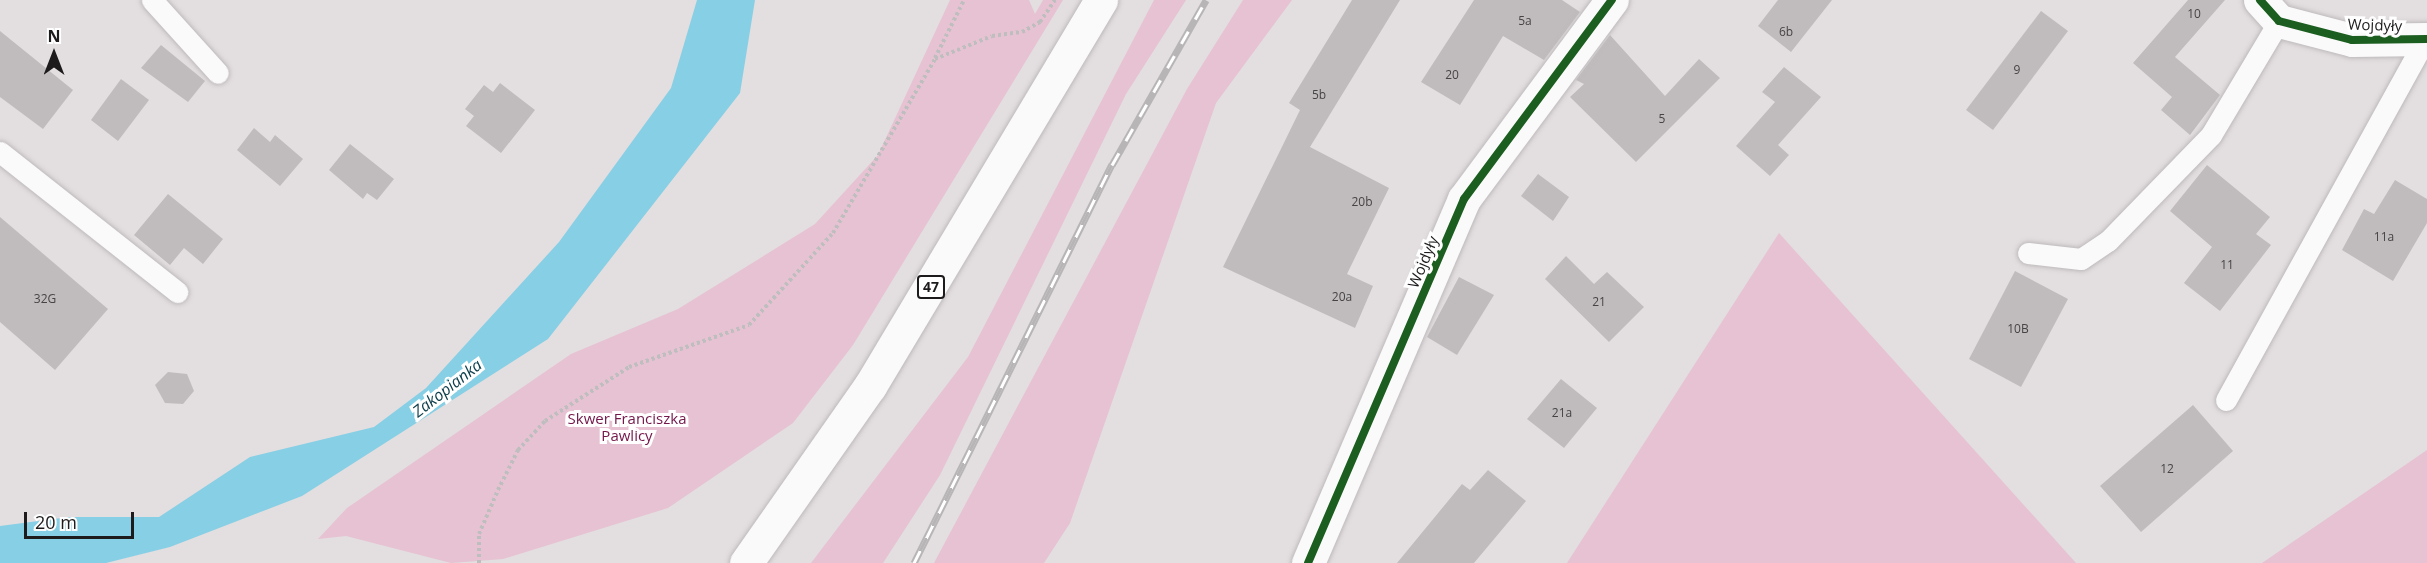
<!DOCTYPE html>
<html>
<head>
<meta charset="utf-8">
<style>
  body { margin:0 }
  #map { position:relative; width:2427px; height:563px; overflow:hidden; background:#e3dee0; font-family:"Open Sans",sans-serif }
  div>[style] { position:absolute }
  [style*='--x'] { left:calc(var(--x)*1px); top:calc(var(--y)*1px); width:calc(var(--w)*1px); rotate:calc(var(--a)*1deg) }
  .green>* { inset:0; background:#e6c2d2 }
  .water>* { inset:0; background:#87cfe4 }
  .building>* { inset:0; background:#c0bcbe }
  .path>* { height:4px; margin-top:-2px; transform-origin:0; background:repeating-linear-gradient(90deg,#bebebe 0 3px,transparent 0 6px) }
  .roads { filter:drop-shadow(0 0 2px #bebabb) drop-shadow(0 0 2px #bebabb) }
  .lane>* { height:21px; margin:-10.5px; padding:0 10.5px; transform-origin:10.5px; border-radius:10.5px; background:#fbfafa }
  .street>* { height:33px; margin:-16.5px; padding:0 16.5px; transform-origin:16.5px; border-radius:16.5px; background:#fbfafa }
  .primary>* { height:33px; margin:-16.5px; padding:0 16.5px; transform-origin:16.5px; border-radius:16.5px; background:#fbfafa }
  .rail>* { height:7px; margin-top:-3.5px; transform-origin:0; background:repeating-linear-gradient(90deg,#fff 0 14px,#b7b5b6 0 28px); box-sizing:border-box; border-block:2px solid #b7b5b6 }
  .cycleway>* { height:8px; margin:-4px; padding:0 4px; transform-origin:4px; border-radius:4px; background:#1b5e20 }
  span { translate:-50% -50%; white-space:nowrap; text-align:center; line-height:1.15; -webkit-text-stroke:6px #fff; paint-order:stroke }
  .number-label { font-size:12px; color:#464344 }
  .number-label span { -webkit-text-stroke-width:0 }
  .shield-label span { padding:2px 4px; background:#fff; border:2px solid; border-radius:4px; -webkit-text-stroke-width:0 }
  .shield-label { font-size:14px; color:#1d1b1c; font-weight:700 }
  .street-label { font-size:15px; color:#1d1b1c }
  .park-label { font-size:15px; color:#73164a }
  .water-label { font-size:16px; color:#10404d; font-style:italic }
  .north { position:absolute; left:24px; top:24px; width:60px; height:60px; -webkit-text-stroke:4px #fff; paint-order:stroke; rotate:0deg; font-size:16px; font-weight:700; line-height:24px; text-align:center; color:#1d1b1c }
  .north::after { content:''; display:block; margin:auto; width:21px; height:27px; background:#1d1b1c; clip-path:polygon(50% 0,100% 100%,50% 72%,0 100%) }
  .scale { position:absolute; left:24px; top:512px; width:110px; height:27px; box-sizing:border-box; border:3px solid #1d1b1c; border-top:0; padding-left:8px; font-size:18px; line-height:21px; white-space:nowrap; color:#1d1b1c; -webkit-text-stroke:4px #fff; paint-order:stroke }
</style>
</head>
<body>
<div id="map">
  <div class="green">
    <div style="clip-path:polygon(950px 0,1029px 0,1035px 14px,1043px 0,1063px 0,853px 345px,793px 423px,668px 508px,503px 559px,451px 563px,346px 536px,318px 539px,347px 508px,571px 354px,678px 309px,815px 224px,878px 155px)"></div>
    <div style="clip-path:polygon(1154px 0,1186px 0,1126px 94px,940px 475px,883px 563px,811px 563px,968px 357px)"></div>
    <div style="clip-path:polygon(1243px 0,1292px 0,1216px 103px,1070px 523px,1044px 563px,934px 563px,1187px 89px)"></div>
    <div style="clip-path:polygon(1779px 233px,2076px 563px,1567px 563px)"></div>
    <div style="clip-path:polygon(2427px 450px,2427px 563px,2262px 563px)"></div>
  </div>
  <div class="water">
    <div style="clip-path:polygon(697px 0,755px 0,740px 93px,548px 339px,302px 496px,170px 547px,106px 563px,0 563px,0 526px,69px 517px,159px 517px,250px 457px,374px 427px,426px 388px,559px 242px,671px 88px)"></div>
  </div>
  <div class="building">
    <div style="clip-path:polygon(1352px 0,1400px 0,1310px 147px,1389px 188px,1347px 274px,1373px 286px,1355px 328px,1223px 267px,1300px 110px,1289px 103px)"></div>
    <div style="clip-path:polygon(1474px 0,1562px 0,1580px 12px,1544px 60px,1503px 36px,1460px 105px,1421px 82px)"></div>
    <div style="clip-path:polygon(1778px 0,1832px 0,1791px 52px,1758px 26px)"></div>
    <div style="clip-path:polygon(2188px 0,2225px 0,2175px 57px,2220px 95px,2190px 135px,2161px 110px,2172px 97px,2133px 63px)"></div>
    <div style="clip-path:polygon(2041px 11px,2068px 31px,1993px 130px,1966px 110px)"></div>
    <div style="clip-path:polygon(0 31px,73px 90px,43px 129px,0 97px)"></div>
    <div style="clip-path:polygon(1610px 35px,1665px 96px,1699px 59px,1720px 78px,1636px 162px,1570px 97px,1584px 84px,1576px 80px)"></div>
    <div style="clip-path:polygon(161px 45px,205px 81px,188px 102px,141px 68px)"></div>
    <div style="clip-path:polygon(1784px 67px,1821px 97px,1778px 145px,1789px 155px,1770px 176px,1736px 146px,1775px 102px,1762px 92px)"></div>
    <div style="clip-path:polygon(121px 79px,149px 100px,118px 141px,91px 120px)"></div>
    <div style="clip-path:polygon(500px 83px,535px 110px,501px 153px,466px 126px,474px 116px,465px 109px,484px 85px,493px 92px)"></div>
    <div style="clip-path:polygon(254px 128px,270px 142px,275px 135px,303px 159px,280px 186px,237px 150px)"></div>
    <div style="clip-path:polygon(350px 144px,394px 179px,377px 200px,367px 193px,363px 199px,329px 170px)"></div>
    <div style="clip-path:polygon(2207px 165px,2270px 217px,2256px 234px,2271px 245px,2220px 311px,2184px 283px,2212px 247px,2170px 211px)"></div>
    <div style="clip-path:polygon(1538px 174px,1569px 197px,1553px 221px,1521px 196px)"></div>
    <div style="clip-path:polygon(2395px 180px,2427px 199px,2427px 223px,2393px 281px,2342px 250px,2364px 209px,2374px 214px)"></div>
    <div style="clip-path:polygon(168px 194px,223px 239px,203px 264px,184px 248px,170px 265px,134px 235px)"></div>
    <div style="clip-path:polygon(0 217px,108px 309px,55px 370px,0 322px)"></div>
    <div style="clip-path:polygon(1566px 256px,1594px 284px,1607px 272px,1644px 307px,1609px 342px,1545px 279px)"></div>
    <div style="clip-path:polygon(2015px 271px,2068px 299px,2021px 387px,1969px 359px)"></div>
    <div style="clip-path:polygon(1459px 277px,1494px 295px,1457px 355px,1427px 337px)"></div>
    <div style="clip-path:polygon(168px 372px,187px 374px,194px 391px,183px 404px,165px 403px,155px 385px)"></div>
    <div style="clip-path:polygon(1561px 379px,1597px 408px,1564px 448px,1527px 419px)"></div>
    <div style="clip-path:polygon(2193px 405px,2233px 451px,2141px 532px,2100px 486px)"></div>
    <div style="clip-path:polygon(1488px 470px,1526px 501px,1474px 563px,1397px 563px,1462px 484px,1470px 490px)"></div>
  </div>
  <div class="path">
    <div style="--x:935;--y:58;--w:65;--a:-63.4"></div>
    <div style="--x:479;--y:563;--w:29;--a:-90"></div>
    <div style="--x:479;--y:534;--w:48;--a:-66.6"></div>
    <div style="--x:498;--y:490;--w:45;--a:-63.4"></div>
    <div style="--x:518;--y:450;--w:40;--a:-47"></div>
    <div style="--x:545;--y:421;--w:100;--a:-32.7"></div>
    <div style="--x:629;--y:367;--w:127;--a:-19.3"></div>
    <div style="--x:749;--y:325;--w:125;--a:-47.6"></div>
    <div style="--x:833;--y:233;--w:202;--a:-59.6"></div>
    <div style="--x:935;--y:59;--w:61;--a:-22"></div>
    <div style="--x:992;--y:36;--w:30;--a:-8"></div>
    <div style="--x:1022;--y:32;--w:21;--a:-29"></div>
    <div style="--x:1040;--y:22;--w:27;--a:-56"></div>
  </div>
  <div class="roads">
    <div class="lane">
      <div style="--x:152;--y:0;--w:98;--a:47.9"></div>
      <div style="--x:0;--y:152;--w:226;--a:38.3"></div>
      <div style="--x:2028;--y:253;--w:53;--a:6.5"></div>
      <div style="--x:2081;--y:259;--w:32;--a:-34"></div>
      <div style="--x:2108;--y:241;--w:148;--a:-45.8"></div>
      <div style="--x:2211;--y:135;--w:133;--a:-59.2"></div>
      <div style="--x:2226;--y:400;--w:412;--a:-61.1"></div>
    </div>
    <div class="street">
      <div style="--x:2260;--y:0;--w:28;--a:48"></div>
      <div style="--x:2279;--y:21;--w:75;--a:14.6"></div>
      <div style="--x:2352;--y:40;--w:75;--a:-0.8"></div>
      <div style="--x:1308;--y:563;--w:396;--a:-66.8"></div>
      <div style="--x:1464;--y:199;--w:248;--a:-53.4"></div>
    </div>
    <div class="primary">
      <div style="--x:746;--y:563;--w:216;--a:-55"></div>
      <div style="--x:870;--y:386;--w:450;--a:-59.1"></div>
    </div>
  </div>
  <div class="rail">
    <div style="--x:914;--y:563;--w:445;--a:-63.6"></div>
    <div style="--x:1112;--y:165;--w:190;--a:-60.3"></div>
  </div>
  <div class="cycleway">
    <div style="--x:2260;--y:0;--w:28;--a:48"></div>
    <div style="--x:2279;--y:21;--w:75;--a:14.6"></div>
    <div style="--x:2352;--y:40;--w:75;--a:-0.8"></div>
    <div style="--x:1308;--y:563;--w:396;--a:-66.8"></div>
    <div style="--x:1464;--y:199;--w:248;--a:-53.4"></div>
  </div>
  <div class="number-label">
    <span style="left:2194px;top:14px">10</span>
    <span style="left:1525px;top:21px">5a</span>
    <span style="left:1786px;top:32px">6b</span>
    <span style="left:2017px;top:70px">9</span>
    <span style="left:1452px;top:75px">20</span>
    <span style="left:1319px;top:95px">5b</span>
    <span style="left:1662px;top:119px">5</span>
    <span style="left:1362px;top:202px">20b</span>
    <span style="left:2384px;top:237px">11a</span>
    <span style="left:2227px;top:265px">11</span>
    <span style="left:1342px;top:297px">20a</span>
    <span style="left:45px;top:299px">32G</span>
    <span style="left:1599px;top:302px">21</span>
    <span style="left:2018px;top:329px">10B</span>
    <span style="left:1562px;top:413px">21a</span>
    <span style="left:2167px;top:469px">12</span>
  </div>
  <div class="shield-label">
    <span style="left:931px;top:287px">47</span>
  </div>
  <div class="street-label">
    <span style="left:2375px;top:25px;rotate:2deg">Wojdyły</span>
    <span style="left:1423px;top:262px;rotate:-67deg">Wojdyły</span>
  </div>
  <div class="park-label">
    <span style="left:627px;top:427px">Skwer Franciszka<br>Pawlicy</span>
  </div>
  <div class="water-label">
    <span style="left:447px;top:388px;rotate:-38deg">Zakopianka</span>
  </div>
  <div class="north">N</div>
  <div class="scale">20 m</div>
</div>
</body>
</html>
